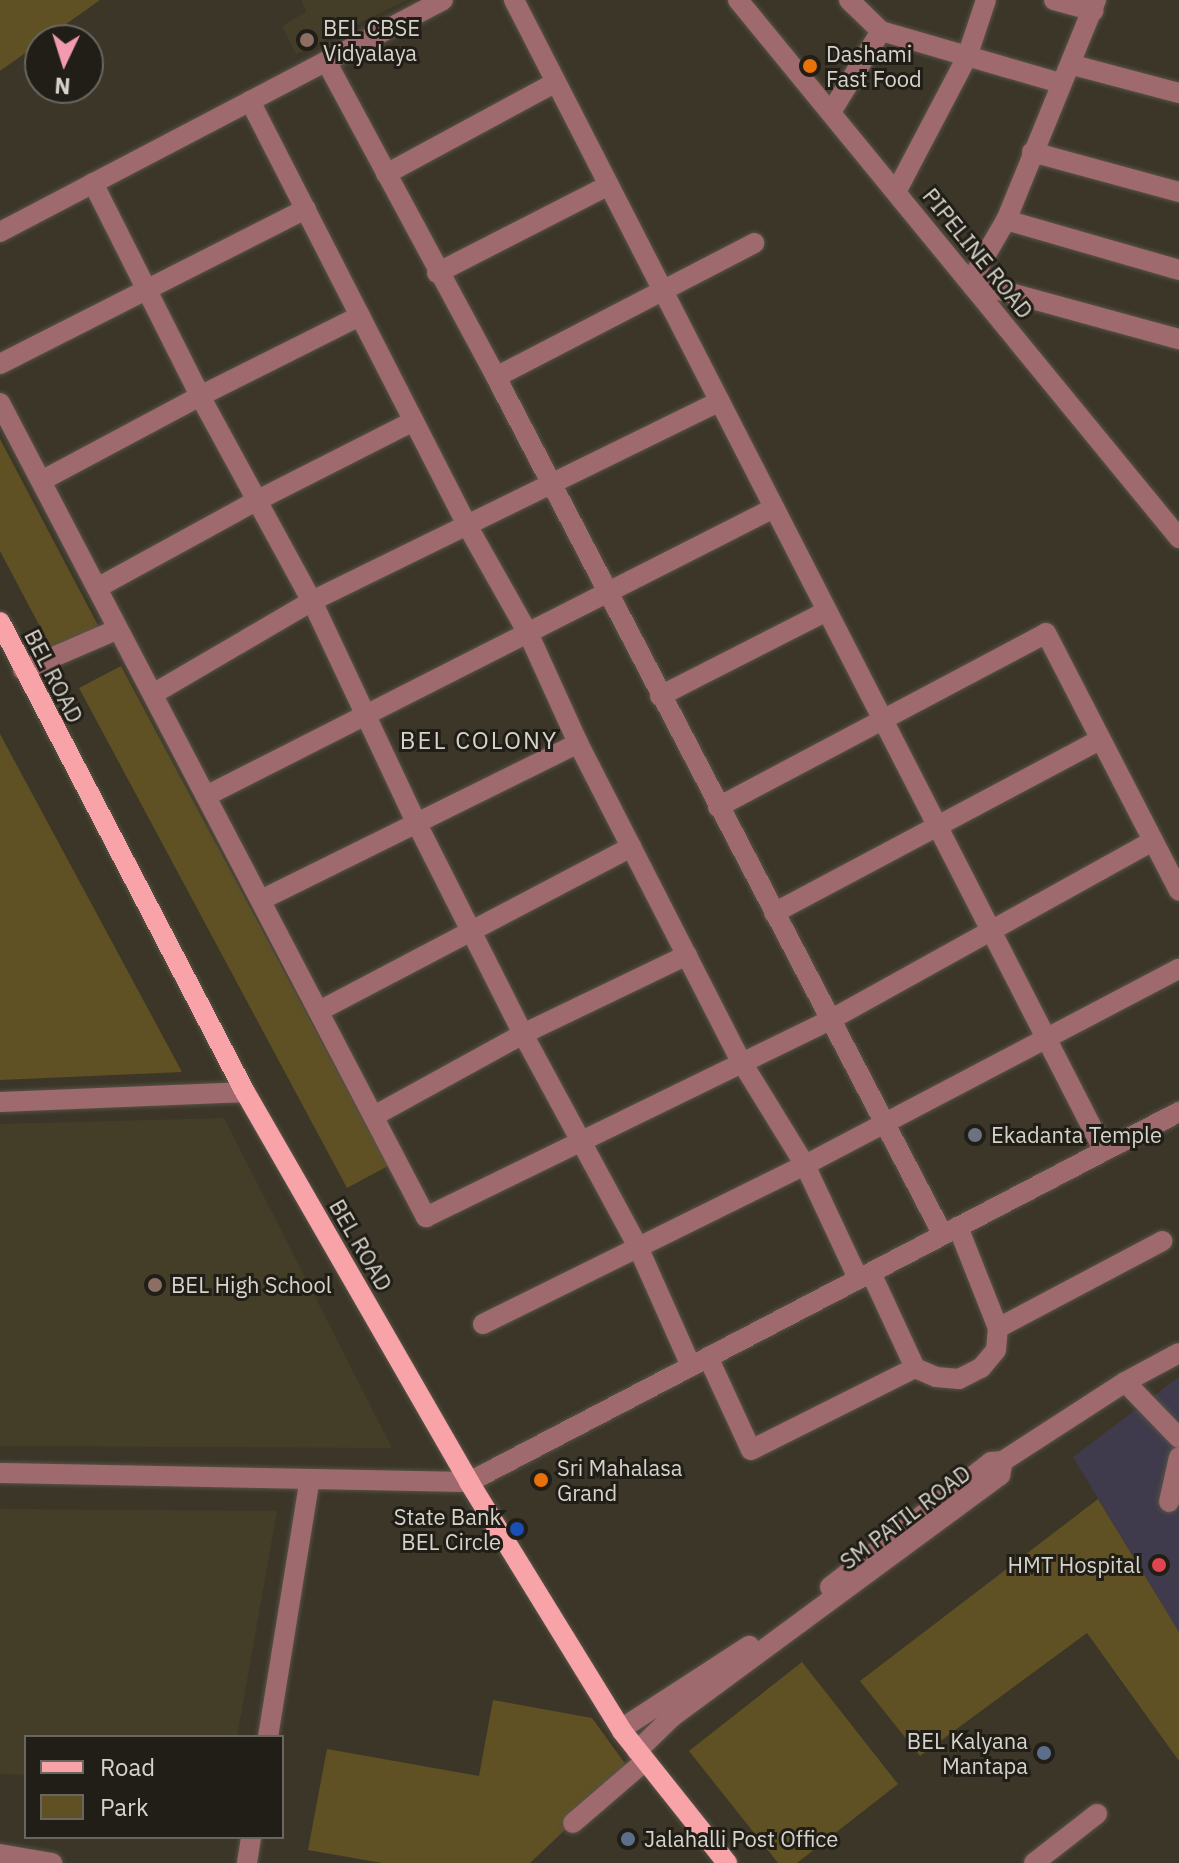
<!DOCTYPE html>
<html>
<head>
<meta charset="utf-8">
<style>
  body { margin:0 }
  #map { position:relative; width:1179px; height:1863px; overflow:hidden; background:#3b3628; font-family:"IBM Plex Sans",sans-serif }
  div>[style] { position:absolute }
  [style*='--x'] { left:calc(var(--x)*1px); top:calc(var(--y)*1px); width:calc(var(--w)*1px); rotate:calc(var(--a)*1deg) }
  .built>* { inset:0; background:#443d28 }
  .medical>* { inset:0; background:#403b4c }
  .green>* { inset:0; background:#5f5124 }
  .roads { filter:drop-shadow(0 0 2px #575245) drop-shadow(0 0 2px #575245) }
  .minor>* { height:20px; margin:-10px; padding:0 10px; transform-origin:10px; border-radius:10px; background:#9f6a6d }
  .major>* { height:20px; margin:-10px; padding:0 10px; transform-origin:10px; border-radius:10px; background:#f8a3a8 }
  .dots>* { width:22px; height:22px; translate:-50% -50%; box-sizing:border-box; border:4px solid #201e17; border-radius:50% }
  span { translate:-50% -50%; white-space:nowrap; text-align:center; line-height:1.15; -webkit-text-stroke:6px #201e17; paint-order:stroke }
  .poi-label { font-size:22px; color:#d6d3ca }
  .left { translate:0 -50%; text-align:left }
  .right { translate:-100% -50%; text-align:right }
  .street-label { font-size:22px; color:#d6d3ca }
  .neighbourhood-label { font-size:24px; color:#d6d3ca; letter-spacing:2px }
  .legend { position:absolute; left:24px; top:1735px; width:260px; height:104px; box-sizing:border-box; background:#201e17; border:2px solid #69665f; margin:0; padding:10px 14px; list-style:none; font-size:24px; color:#d6d3ca }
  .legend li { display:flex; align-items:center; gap:16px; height:40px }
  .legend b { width:40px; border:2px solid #69665f }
  .north { position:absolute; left:24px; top:24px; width:80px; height:80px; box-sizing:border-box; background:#201e17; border:2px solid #69665f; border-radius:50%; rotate:184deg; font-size:22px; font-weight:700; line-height:32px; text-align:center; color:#d6d3ca }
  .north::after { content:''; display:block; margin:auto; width:28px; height:36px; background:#f29aae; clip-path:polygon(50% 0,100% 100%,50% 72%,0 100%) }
</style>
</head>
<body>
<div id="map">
  <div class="built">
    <div style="clip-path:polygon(301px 0,407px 0,296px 54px,282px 26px,306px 12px)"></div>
    <div style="clip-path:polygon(224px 1118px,392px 1448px,0 1446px,0 1124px)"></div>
    <div style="clip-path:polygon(0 1509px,277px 1511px,237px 1737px,26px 1737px,26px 1775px,0 1774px)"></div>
  </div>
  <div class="medical">
    <div style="clip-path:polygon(1179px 1377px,1179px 1632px,1073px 1457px)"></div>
  </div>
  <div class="green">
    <div style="clip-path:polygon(0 0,100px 0,0 71px)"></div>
    <div style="clip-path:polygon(0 439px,101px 631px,55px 655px,0 551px)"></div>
    <div style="clip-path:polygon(121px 666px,388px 1166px,347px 1188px,79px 688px)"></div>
    <div style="clip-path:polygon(0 734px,182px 1072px,0 1080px)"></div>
    <div style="clip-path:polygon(1098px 1499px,1179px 1632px,1179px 1761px,1087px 1633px,920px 1756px,860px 1681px)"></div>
    <div style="clip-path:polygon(802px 1662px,898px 1784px,797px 1863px,778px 1863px,689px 1751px)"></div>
    <div style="clip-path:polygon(493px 1700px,592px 1718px,629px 1769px,530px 1863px,382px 1863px,308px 1850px,327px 1749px,479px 1776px)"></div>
  </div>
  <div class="roads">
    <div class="minor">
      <div style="--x:514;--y:0;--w:1293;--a:62.86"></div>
      <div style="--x:738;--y:0;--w:696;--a:50.66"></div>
      <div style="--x:849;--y:0;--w:45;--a:44.1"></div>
      <div style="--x:881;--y:31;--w:186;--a:16.2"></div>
      <div style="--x:1054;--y:0;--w:41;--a:15.4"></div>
      <div style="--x:1096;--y:0;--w:238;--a:112.2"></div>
      <div style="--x:1006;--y:220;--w:72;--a:120.1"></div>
      <div style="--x:970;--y:282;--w:217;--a:15.3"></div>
      <div style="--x:326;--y:61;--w:359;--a:61.7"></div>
      <div style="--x:496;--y:377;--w:967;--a:62.48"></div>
      <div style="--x:1073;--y:65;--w:110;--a:14.8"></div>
      <div style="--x:250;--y:101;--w:476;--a:62.9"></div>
      <div style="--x:467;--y:525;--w:126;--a:60.6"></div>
      <div style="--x:529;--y:635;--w:119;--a:65.6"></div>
      <div style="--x:578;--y:743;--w:357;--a:62.9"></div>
      <div style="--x:741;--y:1061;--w:122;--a:58.4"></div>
      <div style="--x:805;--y:1165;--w:125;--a:64.9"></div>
      <div style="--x:831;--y:112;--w:95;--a:-58.3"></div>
      <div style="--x:1032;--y:152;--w:152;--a:15.2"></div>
      <div style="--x:386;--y:174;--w:193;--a:-28.4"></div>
      <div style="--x:93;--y:183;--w:238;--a:63.3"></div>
      <div style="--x:200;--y:396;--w:234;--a:61.4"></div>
      <div style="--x:312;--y:601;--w:246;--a:64.8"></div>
      <div style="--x:417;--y:824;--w:235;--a:63.2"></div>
      <div style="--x:523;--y:1034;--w:242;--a:61.6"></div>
      <div style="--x:638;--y:1247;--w:130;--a:66"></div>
      <div style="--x:896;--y:192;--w:153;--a:-62.3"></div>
      <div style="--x:967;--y:57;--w:60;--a:-71.6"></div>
      <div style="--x:1006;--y:220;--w:180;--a:16.1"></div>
      <div style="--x:0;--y:232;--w:500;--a:-27.64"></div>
      <div style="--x:437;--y:273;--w:193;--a:-27.1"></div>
      <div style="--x:0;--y:364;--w:343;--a:-26.9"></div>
      <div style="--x:496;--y:377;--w:291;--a:-27.4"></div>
      <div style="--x:0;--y:403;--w:919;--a:62.38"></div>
      <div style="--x:426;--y:1217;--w:449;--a:-26"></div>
      <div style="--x:830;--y:1020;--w:369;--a:-29"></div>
      <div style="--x:41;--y:481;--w:180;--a:-28.1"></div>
      <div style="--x:200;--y:396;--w:179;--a:-26.6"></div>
      <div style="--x:97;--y:588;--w:181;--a:-28.7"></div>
      <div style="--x:256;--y:501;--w:177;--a:-26.9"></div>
      <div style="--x:23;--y:670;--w:103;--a:-23.3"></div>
      <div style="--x:153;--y:694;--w:184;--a:-30.3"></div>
      <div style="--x:312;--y:601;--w:454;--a:-26.1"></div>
      <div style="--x:660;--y:696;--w:187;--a:-27"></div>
      <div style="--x:206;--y:796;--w:637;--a:-26.89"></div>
      <div style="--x:718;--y:807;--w:371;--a:-27.9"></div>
      <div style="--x:1046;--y:633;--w:290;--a:62.7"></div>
      <div style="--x:261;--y:900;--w:354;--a:-26.3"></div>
      <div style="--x:774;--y:913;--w:370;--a:-28"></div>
      <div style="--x:319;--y:1011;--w:353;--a:-27.7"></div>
      <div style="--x:0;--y:1102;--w:245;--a:-2.3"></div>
      <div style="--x:374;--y:1116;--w:170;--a:-28.8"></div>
      <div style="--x:523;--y:1034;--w:182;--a:-25.7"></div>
      <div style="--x:871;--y:1273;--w:105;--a:65.1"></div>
      <div style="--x:915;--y:1368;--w:23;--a:23"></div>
      <div style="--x:936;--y:1377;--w:23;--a:5"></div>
      <div style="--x:959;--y:1379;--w:25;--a:-27"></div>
      <div style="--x:981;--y:1368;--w:23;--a:-50"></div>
      <div style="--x:996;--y:1350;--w:22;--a:-85"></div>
      <div style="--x:998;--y:1328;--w:109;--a:-111.6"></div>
      <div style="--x:483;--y:1324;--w:359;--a:-26.3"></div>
      <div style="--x:805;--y:1165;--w:422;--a:-27.7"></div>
      <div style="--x:998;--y:1328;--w:186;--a:-27.9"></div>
      <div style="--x:708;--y:1357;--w:102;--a:65.2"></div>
      <div style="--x:751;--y:1450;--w:183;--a:-26.6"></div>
      <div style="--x:1125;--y:1382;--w:78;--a:46"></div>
      <div style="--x:0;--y:1473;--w:469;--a:1.1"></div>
      <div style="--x:469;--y:1482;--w:801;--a:-27.53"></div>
      <div style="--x:1169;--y:1502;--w:46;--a:-77.5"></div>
      <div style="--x:830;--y:1587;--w:204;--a:-37.8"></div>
      <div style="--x:991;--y:1462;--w:12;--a:-5"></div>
      <div style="--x:621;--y:1729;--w:153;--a:-33"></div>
      <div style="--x:268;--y:1737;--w:261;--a:-80.8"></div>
      <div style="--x:637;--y:1751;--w:49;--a:-44.2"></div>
      <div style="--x:672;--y:1717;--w:408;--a:-36.4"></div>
      <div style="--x:1000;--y:1475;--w:14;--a:-78"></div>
      <div style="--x:1003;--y:1461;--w:145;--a:-32.9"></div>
      <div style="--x:1125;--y:1382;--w:61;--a:-28.2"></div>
      <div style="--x:573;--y:1823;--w:95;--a:-40.7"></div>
      <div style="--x:0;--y:1854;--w:53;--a:9.8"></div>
      <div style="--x:247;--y:1863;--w:26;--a:-81"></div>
      <div style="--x:1034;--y:1863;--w:80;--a:-37.9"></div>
    </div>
    <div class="major">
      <div style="--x:0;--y:622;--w:530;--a:62.47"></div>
      <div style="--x:245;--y:1092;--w:450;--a:60.1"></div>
      <div style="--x:469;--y:1482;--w:292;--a:58.4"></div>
      <div style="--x:622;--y:1731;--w:169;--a:51.5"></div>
    </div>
  </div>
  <div class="dots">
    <div style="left:307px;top:40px;background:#8d6e63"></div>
    <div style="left:810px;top:66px;background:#e8710a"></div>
    <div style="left:975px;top:1135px;background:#6b7280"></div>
    <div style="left:155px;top:1285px;background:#8d6e63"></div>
    <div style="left:541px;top:1480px;background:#e8710a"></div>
    <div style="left:517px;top:1529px;background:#1a4fb4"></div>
    <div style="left:1159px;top:1565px;background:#e0444e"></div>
    <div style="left:1044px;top:1753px;background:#5c6f8a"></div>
    <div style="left:628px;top:1839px;background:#5c6f8a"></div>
  </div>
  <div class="poi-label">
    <span class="left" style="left:323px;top:40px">BEL CBSE<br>Vidyalaya</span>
    <span class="left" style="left:826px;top:66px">Dashami<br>Fast Food</span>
    <span class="left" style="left:991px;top:1135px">Ekadanta Temple</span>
    <span class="left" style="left:171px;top:1285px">BEL High School</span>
    <span class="left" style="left:557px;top:1480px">Sri Mahalasa<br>Grand</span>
    <span class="right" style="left:501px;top:1529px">State Bank<br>BEL Circle</span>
    <span class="right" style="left:1141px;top:1565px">HMT Hospital</span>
    <span class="right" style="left:1028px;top:1753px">BEL Kalyana<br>Mantapa</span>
    <span class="left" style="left:644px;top:1839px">Jalahalli Post Office</span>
  </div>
  <div class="street-label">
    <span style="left:978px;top:253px;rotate:51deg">PIPELINE ROAD</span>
    <span style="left:54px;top:676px;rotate:63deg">BEL ROAD</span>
    <span style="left:361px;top:1245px;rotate:60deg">BEL ROAD</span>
    <span style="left:905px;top:1517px;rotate:-37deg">SM PATIL ROAD</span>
  </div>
  <div class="neighbourhood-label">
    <span style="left:479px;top:741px">BEL COLONY</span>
  </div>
  <ul class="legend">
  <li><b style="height:10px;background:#f8a3a8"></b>Road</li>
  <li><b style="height:22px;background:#5f5124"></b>Park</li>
  </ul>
  <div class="north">N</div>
</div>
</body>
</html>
